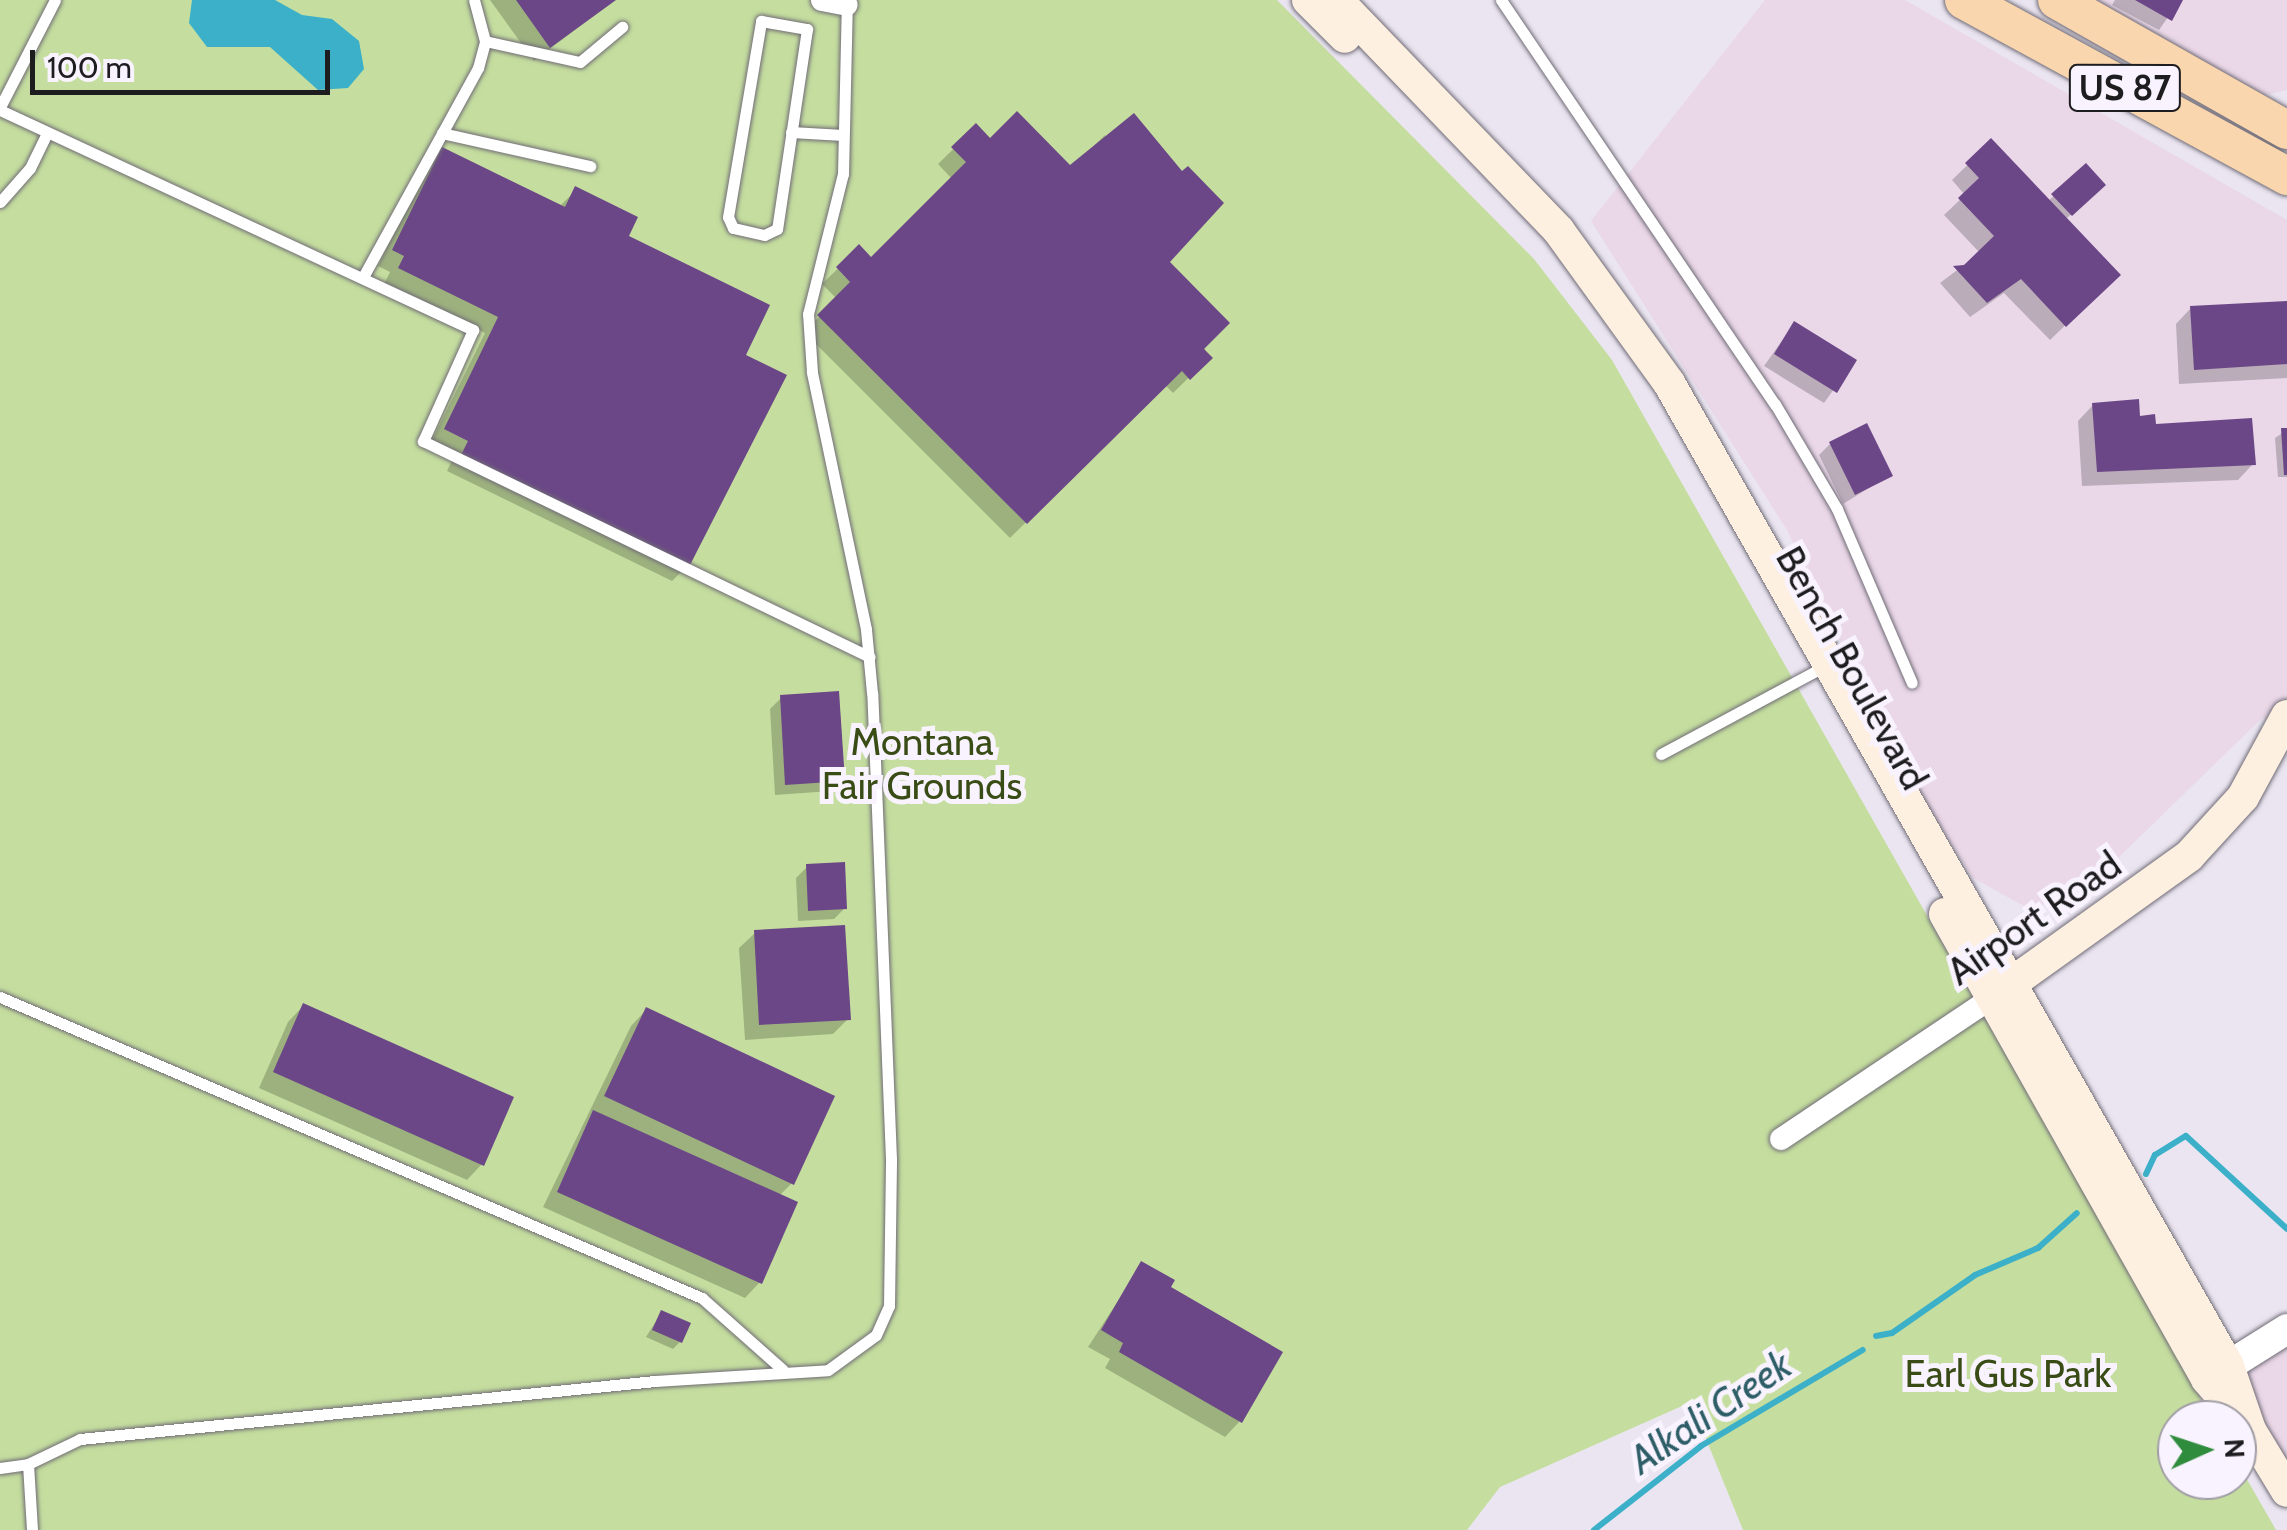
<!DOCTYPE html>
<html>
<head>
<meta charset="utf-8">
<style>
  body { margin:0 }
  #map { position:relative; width:2287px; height:1530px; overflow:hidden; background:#eae5f1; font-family:Cabin,sans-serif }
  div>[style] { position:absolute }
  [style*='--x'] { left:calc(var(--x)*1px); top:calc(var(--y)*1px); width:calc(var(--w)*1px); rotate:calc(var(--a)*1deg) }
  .commercial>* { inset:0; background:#ead7e8 }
  .green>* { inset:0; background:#c5de9f }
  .water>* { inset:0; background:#3cb0c8 }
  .shadow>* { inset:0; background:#0003 }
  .stream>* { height:6px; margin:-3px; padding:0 3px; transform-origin:3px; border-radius:3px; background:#3cb0c8 }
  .building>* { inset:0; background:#6b4787 }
  .roads { filter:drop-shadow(0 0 2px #706c76) drop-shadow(0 0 2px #706c76) }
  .service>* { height:11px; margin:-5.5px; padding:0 5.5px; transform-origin:5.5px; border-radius:5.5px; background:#fff }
  .minor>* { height:22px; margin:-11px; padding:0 11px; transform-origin:11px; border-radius:11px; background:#fff }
  .tertiary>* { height:30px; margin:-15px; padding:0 15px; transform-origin:15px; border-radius:15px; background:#fff }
  .secondary>* { height:32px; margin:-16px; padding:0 16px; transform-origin:16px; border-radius:16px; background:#fdf0e1 }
  .trunk>* { height:38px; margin:-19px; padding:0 19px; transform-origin:19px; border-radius:19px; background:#fad6af }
  span { translate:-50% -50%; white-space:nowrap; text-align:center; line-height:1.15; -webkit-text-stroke:10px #f8f3fe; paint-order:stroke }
  .shield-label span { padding:2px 8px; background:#f8f3fe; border:2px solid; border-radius:8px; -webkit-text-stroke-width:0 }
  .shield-label { font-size:35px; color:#1d1c1f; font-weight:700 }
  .street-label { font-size:38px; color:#1d1c1f }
  .park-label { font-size:38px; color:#3a4c15 }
  .water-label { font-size:40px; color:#2d5d67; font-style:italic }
  .north { position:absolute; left:2157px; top:1400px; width:100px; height:100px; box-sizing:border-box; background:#f8f3fe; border:2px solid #a09da5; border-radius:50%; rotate:87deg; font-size:28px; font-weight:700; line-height:40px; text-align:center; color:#1d1c1f }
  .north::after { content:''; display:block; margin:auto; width:35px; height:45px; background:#308c3d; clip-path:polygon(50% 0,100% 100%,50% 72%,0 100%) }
  .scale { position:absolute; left:30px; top:50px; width:300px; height:45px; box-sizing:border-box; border:5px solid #1d1c1f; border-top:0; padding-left:12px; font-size:30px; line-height:35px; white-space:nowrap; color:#1d1c1f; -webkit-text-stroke:8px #f8f3fe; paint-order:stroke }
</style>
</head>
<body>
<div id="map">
  <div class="commercial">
    <div style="clip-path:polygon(1765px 0,1905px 0,2287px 220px,2287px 726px,2263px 717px,2117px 859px,2033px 911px,1973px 878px,1894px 753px,1787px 530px,1591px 221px)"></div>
    <div style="clip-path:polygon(2095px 0,2287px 0,2287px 90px,2261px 96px)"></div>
    <div style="clip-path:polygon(2287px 1329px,2287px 1491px,2228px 1366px)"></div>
  </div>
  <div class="green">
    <div style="clip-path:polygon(0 0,1277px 0,1534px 259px,1612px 360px,2213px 1420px,2177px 1420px,2177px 1480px,2237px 1480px,2237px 1462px,2276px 1530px,1743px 1530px,1691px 1402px,1500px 1487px,1467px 1530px,0 1530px)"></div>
  </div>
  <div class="water">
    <div style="clip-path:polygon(192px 0,275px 0,302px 15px,332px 19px,359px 41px,364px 69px,348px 88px,318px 90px,270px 47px,207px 47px,189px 23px)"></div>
  </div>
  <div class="shadow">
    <div style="clip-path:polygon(490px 0,614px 0,534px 61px)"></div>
    <div style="clip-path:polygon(2115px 0,2180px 0,2159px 30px,2112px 5px)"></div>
    <div style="clip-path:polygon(976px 127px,990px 141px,1070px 169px,1105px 135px,1209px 358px,1173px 393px,1165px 385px,1010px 538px,804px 332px,837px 299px,822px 284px,859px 248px,871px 260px,952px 179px,938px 164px)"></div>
    <div style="clip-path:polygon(1991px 142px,2047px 202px,2086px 167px,2102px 185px,2065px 220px,2117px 275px,2050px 340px,2004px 293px,1970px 317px,1940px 283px,1980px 253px,1944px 215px,1965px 195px,1952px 180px)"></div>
    <div style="clip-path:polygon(443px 150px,561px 205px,576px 190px,743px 356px,687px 566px,672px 581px,447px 471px,454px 456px,430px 444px,485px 333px,384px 284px,390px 272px,378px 266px,427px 166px)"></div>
    <div style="clip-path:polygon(2287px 303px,2287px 378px,2179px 384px,2176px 324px,2191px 308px)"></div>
    <div style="clip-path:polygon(1794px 324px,1854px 361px,1824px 403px,1764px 366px)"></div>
    <div style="clip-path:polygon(2093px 405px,2138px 418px,2253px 464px,2238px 480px,2082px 486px,2078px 421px)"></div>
    <div style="clip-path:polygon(2287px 430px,2287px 477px,2278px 477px,2275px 438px)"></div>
    <div style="clip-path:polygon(1830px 444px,1890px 475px,1843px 504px,1819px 455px)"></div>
    <div style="clip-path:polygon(781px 698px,842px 780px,831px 791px,775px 795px,770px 709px)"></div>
    <div style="clip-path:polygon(807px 867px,845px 908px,834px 919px,798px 921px,796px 878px)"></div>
    <div style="clip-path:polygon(755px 933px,848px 1019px,833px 1034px,745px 1040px,739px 948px)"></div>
    <div style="clip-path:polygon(303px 1006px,482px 1164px,467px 1180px,259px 1088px,288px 1022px)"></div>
    <div style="clip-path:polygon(646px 1010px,792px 1183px,779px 1196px,760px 1282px,745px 1298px,543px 1207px,631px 1026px)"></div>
    <div style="clip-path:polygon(1142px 1264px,1167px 1288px,1240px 1421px,1225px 1437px,1105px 1368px,1110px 1359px,1088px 1347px)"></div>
    <div style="clip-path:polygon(661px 1313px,680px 1342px,673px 1349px,646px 1337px)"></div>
  </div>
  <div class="stream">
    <div style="--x:2146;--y:1174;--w:21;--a:-65"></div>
    <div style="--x:2155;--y:1155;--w:36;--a:-32"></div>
    <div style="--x:2186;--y:1136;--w:137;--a:42.6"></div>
    <div style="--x:1876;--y:1336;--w:16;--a:-11"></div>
    <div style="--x:1892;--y:1333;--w:101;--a:-34.9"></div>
    <div style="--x:1975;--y:1275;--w:69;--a:-23.2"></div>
    <div style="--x:2038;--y:1248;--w:52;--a:-41.9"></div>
    <div style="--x:1594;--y:1530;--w:136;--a:-38.1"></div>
    <div style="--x:1701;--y:1446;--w:188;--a:-30.7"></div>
  </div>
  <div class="building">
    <div style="clip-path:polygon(516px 0,616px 0,550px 48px)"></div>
    <div style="clip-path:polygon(2135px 0,2183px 0,2172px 21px)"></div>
    <div style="clip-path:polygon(1017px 111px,1070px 165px,1134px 113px,1182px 171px,1188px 166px,1224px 203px,1170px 262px,1230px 323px,1204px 349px,1213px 358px,1190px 380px,1182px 371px,1027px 524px,817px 315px,850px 282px,836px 267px,859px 244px,871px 257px,966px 162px,951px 147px,976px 123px,990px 138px)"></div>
    <div style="clip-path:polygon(1991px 138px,2121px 275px,2066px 327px,2021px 279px,1987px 303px,1953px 266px,1964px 265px,1994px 236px,1958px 198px,1979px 178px,1965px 163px)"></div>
    <div style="clip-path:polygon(442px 147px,565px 207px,575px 186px,638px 217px,629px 236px,770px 305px,746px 355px,787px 375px,689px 567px,461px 455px,468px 441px,444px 429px,498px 317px,398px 268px,404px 256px,392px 250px)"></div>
    <div style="clip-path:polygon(2086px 163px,2106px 185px,2072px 216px,2051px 194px)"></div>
    <div style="clip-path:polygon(2287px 301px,2287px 364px,2194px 370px,2190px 306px)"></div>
    <div style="clip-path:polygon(1794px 321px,1857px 360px,1837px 393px,1774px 354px)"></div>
    <div style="clip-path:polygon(2139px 399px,2140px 416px,2155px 414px,2156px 424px,2252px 418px,2256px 465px,2097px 472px,2092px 403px)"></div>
    <div style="clip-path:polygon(1867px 423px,1893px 476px,1855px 495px,1829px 442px)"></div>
    <div style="clip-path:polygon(2281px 428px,2287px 428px,2287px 475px,2284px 475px)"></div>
    <div style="clip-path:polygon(839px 691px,845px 781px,785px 785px,780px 695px)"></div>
    <div style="clip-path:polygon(845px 862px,847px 909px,808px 911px,806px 864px)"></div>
    <div style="clip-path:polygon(845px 925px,851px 1020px,759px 1025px,754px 930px)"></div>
    <div style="clip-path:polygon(303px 1003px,514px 1097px,484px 1166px,273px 1072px)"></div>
    <div style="clip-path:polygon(646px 1007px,835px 1096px,794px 1185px,604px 1096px)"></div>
    <div style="clip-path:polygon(593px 1110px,798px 1202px,762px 1284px,557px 1192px)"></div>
    <div style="clip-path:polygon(1141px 1261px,1175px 1280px,1171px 1287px,1283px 1352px,1242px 1423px,1119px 1352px,1123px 1343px,1101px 1330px)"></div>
    <div style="clip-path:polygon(661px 1310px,691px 1323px,682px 1343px,652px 1330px)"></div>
  </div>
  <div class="roads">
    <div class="service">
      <div style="--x:1501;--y:0;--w:488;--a:55.9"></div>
      <div style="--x:1775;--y:404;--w:122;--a:59.4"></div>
      <div style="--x:1837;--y:509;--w:189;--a:66.7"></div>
      <div style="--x:761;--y:21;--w:47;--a:9.9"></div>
      <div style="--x:807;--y:29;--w:202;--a:98.5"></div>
      <div style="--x:777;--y:229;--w:14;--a:155"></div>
      <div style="--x:764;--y:235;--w:32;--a:-167"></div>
      <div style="--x:733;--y:228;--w:12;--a:-114"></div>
      <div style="--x:728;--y:217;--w:199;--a:-80.4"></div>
      <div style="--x:485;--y:41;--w:97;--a:12.5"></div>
      <div style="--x:580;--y:62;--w:55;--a:-39.8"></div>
      <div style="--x:0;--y:107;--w:120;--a:-62.8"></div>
      <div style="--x:0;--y:110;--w:522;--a:24.94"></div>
      <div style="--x:473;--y:330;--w:122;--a:114.2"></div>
      <div style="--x:423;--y:441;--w:496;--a:25.8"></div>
      <div style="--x:791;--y:132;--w:52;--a:3.3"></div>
      <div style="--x:442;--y:133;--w:152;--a:12.6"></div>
      <div style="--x:0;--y:202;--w:45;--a:-48.6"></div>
      <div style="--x:30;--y:168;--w:39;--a:-64"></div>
      <div style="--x:363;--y:277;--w:239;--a:-61.2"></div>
      <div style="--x:478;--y:68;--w:28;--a:-75"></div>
      <div style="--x:485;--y:41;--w:42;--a:-105"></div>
      <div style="--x:1661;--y:754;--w:186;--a:-28.2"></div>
      <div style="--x:0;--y:997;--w:764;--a:23.21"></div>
      <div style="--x:702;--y:1298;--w:108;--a:41.6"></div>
      <div style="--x:28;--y:1464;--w:58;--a:-25.7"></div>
      <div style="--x:80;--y:1439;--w:578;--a:-5.76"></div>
      <div style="--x:655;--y:1381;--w:173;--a:-3.6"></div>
      <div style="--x:828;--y:1370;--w:59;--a:-36.1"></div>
      <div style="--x:876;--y:1335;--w:32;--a:-66"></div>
      <div style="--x:889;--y:1306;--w:147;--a:-89.2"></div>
      <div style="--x:891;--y:1159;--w:466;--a:-92.3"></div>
      <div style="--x:872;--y:693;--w:64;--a:-95.4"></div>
      <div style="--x:866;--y:629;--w:263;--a:-101.9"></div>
      <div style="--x:812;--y:372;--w:58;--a:-93.9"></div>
      <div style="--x:808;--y:314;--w:144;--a:-76"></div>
      <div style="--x:843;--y:174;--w:170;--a:-88.7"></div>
      <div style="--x:0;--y:1468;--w:28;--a:-8"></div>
      <div style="--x:28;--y:1464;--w:66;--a:86.5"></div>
    </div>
    <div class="minor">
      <div style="--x:822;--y:0;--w:25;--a:11"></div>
      <div style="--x:1781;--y:1139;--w:254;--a:-33.8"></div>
    </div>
    <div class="tertiary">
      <div style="--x:2209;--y:1378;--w:92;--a:-32.1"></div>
    </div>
    <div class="secondary">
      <div style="--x:1308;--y:0;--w:52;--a:45"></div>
      <div style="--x:1337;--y:0;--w:320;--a:46.1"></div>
      <div style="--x:1559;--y:231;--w:188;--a:54.1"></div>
      <div style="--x:1669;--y:383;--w:1131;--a:60.37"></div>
      <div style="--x:2228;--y:1366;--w:68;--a:71"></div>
      <div style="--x:2250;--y:1430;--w:71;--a:58.8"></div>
      <div style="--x:1945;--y:914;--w:534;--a:60.6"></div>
      <div style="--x:2207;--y:1379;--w:48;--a:49.3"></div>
      <div style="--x:1995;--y:995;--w:239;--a:-35.6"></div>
      <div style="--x:2189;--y:856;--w:80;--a:-47.5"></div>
      <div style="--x:2243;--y:797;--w:92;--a:-61.5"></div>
    </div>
    <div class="trunk">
      <div style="--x:1964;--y:0;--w:368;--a:28.6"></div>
      <div style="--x:2057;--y:0;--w:264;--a:29.5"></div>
    </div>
  </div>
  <div class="shield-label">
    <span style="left:2125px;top:88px">US 87</span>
  </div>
  <div class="street-label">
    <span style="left:1852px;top:668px;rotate:61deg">Bench Boulevard</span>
    <span style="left:2034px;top:918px;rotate:-35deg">Airport Road</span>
  </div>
  <div class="park-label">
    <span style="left:922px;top:764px">Montana<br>Fair Grounds</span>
    <span style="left:2008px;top:1374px">Earl Gus Park</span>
  </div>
  <div class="water-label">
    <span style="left:1710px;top:1412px;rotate:-34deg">Alkali Creek</span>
  </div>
  <div class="north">N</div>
  <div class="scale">100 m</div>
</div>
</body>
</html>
